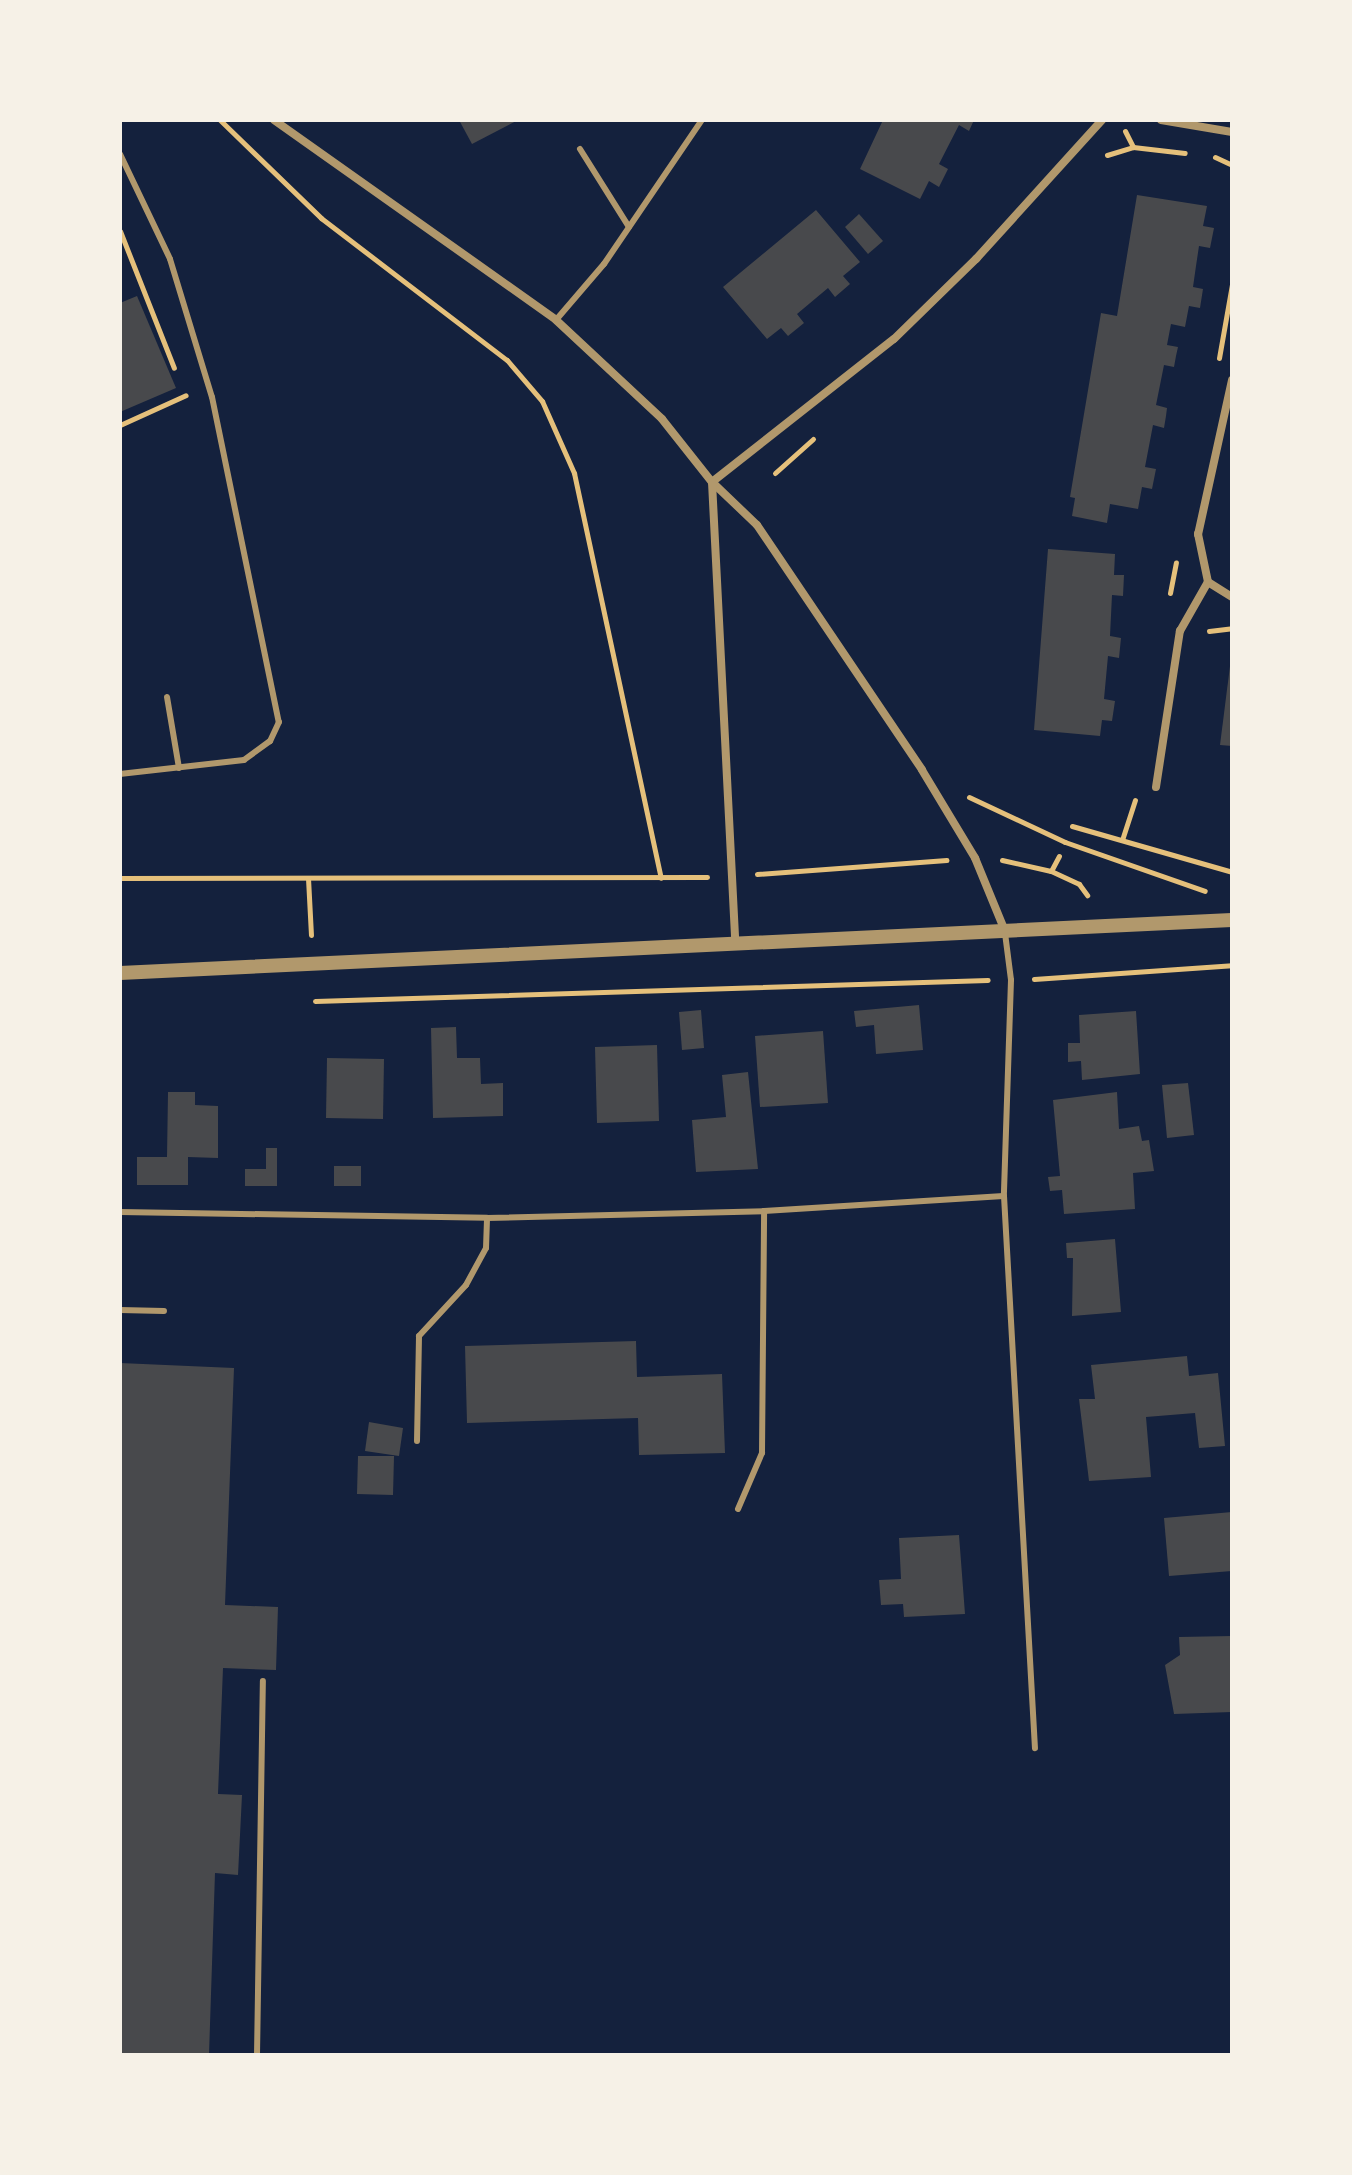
<!DOCTYPE html>
<html>
<head>
<meta charset="utf-8">
<style>
  body { margin:0 }
  #map { position:relative; width:1352px; height:2175px; overflow:hidden; background:#14213d; font-family:Commissioner,sans-serif }
  div>[style] { position:absolute }
  [style*='--x'] { left:calc(var(--x)*1px); top:calc(var(--y)*1px); width:calc(var(--w)*1px); rotate:calc(var(--a)*1deg) }
  .building>* { inset:0; background:#48494c }
  .path>* { height:5px; margin:-2.5px; padding:0 2.5px; transform-origin:2.5px; border-radius:2.5px; background:#e5c07b }
  .service>* { height:6px; margin:-3px; padding:0 3px; transform-origin:3px; border-radius:3px; background:#b1986c }
  .minor>* { height:8px; margin:-4px; padding:0 4px; transform-origin:4px; border-radius:4px; background:#b1986c }
  .tertiary>* { height:14px; margin:-7px; padding:0 7px; transform-origin:7px; border-radius:7px; background:#b1986c }
  span { translate:-50% -50%; white-space:nowrap; text-align:center; line-height:1.15; -webkit-text-stroke:7px #f6f1e7; paint-order:stroke }
  .frame { position:absolute; inset:0; border:122px solid #f6f1e7; pointer-events:none }
</style>
</head>
<body>
<div id="map">
  <div class="building">
    <div style="clip-path:polygon(459px 120px,518px 120px,472px 144px)"></div>
    <div style="clip-path:polygon(883px 120px,974px 120px,969px 131px,959px 125px,939px 164px,948px 169px,939px 187px,929px 181px,920px 199px,860px 169px)"></div>
    <div style="clip-path:polygon(1137px 195px,1207px 206px,1203px 226px,1214px 228px,1210px 248px,1199px 246px,1196px 266px,1193px 287px,1203px 289px,1200px 308px,1189px 306px,1185px 327px,1171px 324px,1167px 345px,1178px 347px,1176px 356px,1174px 367px,1164px 365px,1156px 405px,1167px 408px,1166px 416px,1164px 428px,1153px 425px,1145px 467px,1156px 469px,1152px 489px,1142px 487px,1138px 509px,1110px 504px,1107px 523px,1072px 516px,1075px 498px,1070px 497px,1101px 313px,1117px 316px)"></div>
    <div style="clip-path:polygon(816px 210px,860px 262px,843px 276px,850px 284px,835px 297px,828px 288px,797px 314px,804px 323px,788px 336px,781px 328px,767px 339px,723px 287px)"></div>
    <div style="clip-path:polygon(859px 214px,883px 241px,868px 254px,845px 227px)"></div>
    <div style="clip-path:polygon(137px 296px,176px 388px,120px 412px,120px 303px)"></div>
    <div style="clip-path:polygon(1048px 549px,1115px 554px,1114px 575px,1124px 575px,1123px 596px,1112px 595px,1110px 636px,1121px 638px,1119px 658px,1108px 656px,1104px 699px,1115px 701px,1112px 721px,1102px 720px,1100px 736px,1034px 730px)"></div>
    <div style="clip-path:polygon(1230px 666px,1232px 666px,1232px 746px,1220px 745px)"></div>
    <div style="clip-path:polygon(919px 1005px,923px 1050px,876px 1054px,874px 1025px,856px 1027px,854px 1011px)"></div>
    <div style="clip-path:polygon(701px 1010px,704px 1048px,682px 1050px,679px 1012px)"></div>
    <div style="clip-path:polygon(1136px 1011px,1140px 1074px,1082px 1080px,1081px 1061px,1068px 1062px,1068px 1043px,1080px 1043px,1079px 1015px)"></div>
    <div style="clip-path:polygon(456px 1027px,457px 1058px,480px 1058px,481px 1084px,503px 1083px,503px 1116px,433px 1118px,431px 1028px)"></div>
    <div style="clip-path:polygon(823px 1031px,828px 1103px,760px 1107px,755px 1036px)"></div>
    <div style="clip-path:polygon(657px 1045px,659px 1121px,597px 1123px,595px 1047px)"></div>
    <div style="clip-path:polygon(327px 1058px,384px 1059px,383px 1119px,326px 1118px)"></div>
    <div style="clip-path:polygon(748px 1072px,758px 1169px,696px 1172px,692px 1120px,726px 1117px,722px 1075px)"></div>
    <div style="clip-path:polygon(1188px 1083px,1194px 1135px,1167px 1138px,1162px 1085px)"></div>
    <div style="clip-path:polygon(168px 1092px,195px 1092px,195px 1105px,218px 1106px,218px 1158px,188px 1157px,188px 1185px,137px 1185px,137px 1157px,167px 1157px)"></div>
    <div style="clip-path:polygon(1117px 1092px,1119px 1129px,1139px 1126px,1142px 1141px,1149px 1140px,1154px 1171px,1133px 1173px,1135px 1209px,1064px 1214px,1062px 1190px,1050px 1191px,1048px 1177px,1060px 1176px,1053px 1100px)"></div>
    <div style="clip-path:polygon(266px 1148px,277px 1148px,277px 1186px,245px 1186px,245px 1169px,266px 1169px)"></div>
    <div style="clip-path:polygon(334px 1166px,361px 1166px,361px 1186px,334px 1186px)"></div>
    <div style="clip-path:polygon(1115px 1239px,1121px 1312px,1072px 1316px,1073px 1258px,1067px 1258px,1066px 1243px)"></div>
    <div style="clip-path:polygon(636px 1341px,637px 1377px,722px 1374px,725px 1453px,639px 1455px,638px 1418px,467px 1423px,465px 1346px)"></div>
    <div style="clip-path:polygon(1187px 1356px,1189px 1376px,1218px 1373px,1225px 1446px,1199px 1448px,1195px 1413px,1146px 1417px,1151px 1477px,1089px 1481px,1079px 1399px,1095px 1399px,1091px 1365px)"></div>
    <div style="clip-path:polygon(120px 1363px,234px 1368px,225px 1605px,278px 1607px,276px 1670px,223px 1668px,218px 1794px,242px 1795px,238px 1875px,215px 1873px,209px 2055px,120px 2055px)"></div>
    <div style="clip-path:polygon(369px 1422px,403px 1428px,399px 1456px,365px 1451px)"></div>
    <div style="clip-path:polygon(358px 1456px,394px 1456px,393px 1495px,357px 1494px)"></div>
    <div style="clip-path:polygon(1232px 1512px,1232px 1571px,1169px 1576px,1164px 1518px)"></div>
    <div style="clip-path:polygon(959px 1535px,965px 1614px,904px 1617px,903px 1604px,881px 1605px,879px 1580px,901px 1579px,899px 1538px)"></div>
    <div style="clip-path:polygon(1232px 1636px,1232px 1712px,1174px 1714px,1165px 1665px,1180px 1655px,1179px 1637px)"></div>
  </div>
  <div class="path">
    <div style="--x:220;--y:120;--w:141;--a:44.1"></div>
    <div style="--x:321;--y:218;--w:234;--a:37.4"></div>
    <div style="--x:507;--y:360;--w:54;--a:49.5"></div>
    <div style="--x:542;--y:401;--w:79;--a:66"></div>
    <div style="--x:574;--y:473;--w:414;--a:77.9"></div>
    <div style="--x:1125;--y:131;--w:18;--a:63"></div>
    <div style="--x:1133;--y:147;--w:52;--a:6.6"></div>
    <div style="--x:1107;--y:155;--w:27;--a:-17"></div>
    <div style="--x:1215;--y:157;--w:19;--a:25"></div>
    <div style="--x:120;--y:231;--w:147;--a:68.5"></div>
    <div style="--x:1219;--y:358;--w:75;--a:-80"></div>
    <div style="--x:120;--y:425;--w:72;--a:-24.4"></div>
    <div style="--x:775;--y:473;--w:51;--a:-41.8"></div>
    <div style="--x:1170;--y:593;--w:31;--a:-79"></div>
    <div style="--x:1209;--y:631;--w:23;--a:-7"></div>
    <div style="--x:969;--y:797;--w:106;--a:25.1"></div>
    <div style="--x:1065;--y:842;--w:148;--a:19.3"></div>
    <div style="--x:1072;--y:826;--w:166;--a:16"></div>
    <div style="--x:1122;--y:840;--w:42;--a:-72"></div>
    <div style="--x:1002;--y:860;--w:50;--a:12.7"></div>
    <div style="--x:1051;--y:871;--w:17;--a:-62"></div>
    <div style="--x:1051;--y:871;--w:31;--a:25"></div>
    <div style="--x:1079;--y:884;--w:14;--a:54"></div>
    <div style="--x:757;--y:874;--w:190;--a:-4.2"></div>
    <div style="--x:120;--y:878;--w:587;--a:-0.1"></div>
    <div style="--x:308;--y:878;--w:57;--a:87"></div>
    <div style="--x:1034;--y:979;--w:198;--a:-4"></div>
    <div style="--x:315;--y:1001;--w:673;--a:-1.79"></div>
  </div>
  <div class="service">
    <div style="--x:580;--y:149;--w:92;--a:57.9"></div>
    <div style="--x:120;--y:154;--w:116;--a:64.5"></div>
    <div style="--x:170;--y:259;--w:144;--a:73.1"></div>
    <div style="--x:212;--y:397;--w:332;--a:78.4"></div>
    <div style="--x:279;--y:722;--w:21;--a:115"></div>
    <div style="--x:270;--y:741;--w:32;--a:144"></div>
    <div style="--x:244;--y:760;--w:125;--a:173.6"></div>
    <div style="--x:556;--y:320;--w:74;--a:-49.4"></div>
    <div style="--x:604;--y:264;--w:174;--a:-55.8"></div>
    <div style="--x:167;--y:697;--w:72;--a:80.4"></div>
    <div style="--x:1005;--y:933;--w:47;--a:82.7"></div>
    <div style="--x:1011;--y:980;--w:216;--a:91.9"></div>
    <div style="--x:1004;--y:1196;--w:553;--a:86.79"></div>
    <div style="--x:120;--y:1212;--w:367;--a:0.9"></div>
    <div style="--x:487;--y:1218;--w:277;--a:-1.4"></div>
    <div style="--x:764;--y:1211;--w:240;--a:-3.6"></div>
    <div style="--x:120;--y:1310;--w:44;--a:1.3"></div>
    <div style="--x:417;--y:1441;--w:105;--a:-88.9"></div>
    <div style="--x:419;--y:1336;--w:69;--a:-47.3"></div>
    <div style="--x:466;--y:1285;--w:42;--a:-61.6"></div>
    <div style="--x:486;--y:1248;--w:30;--a:-88"></div>
    <div style="--x:738;--y:1509;--w:61;--a:-66.8"></div>
    <div style="--x:762;--y:1453;--w:242;--a:-89.5"></div>
    <div style="--x:257;--y:2055;--w:374;--a:-89.1"></div>
  </div>
  <div class="minor">
    <div style="--x:274;--y:120;--w:346;--a:35.3"></div>
    <div style="--x:556;--y:320;--w:145;--a:43"></div>
    <div style="--x:662;--y:419;--w:80;--a:51.6"></div>
    <div style="--x:712;--y:482;--w:62;--a:43.7"></div>
    <div style="--x:757;--y:525;--w:295;--a:56"></div>
    <div style="--x:922;--y:770;--w:103;--a:58.9"></div>
    <div style="--x:975;--y:858;--w:79;--a:67.7"></div>
    <div style="--x:1161;--y:120;--w:72;--a:9.6"></div>
    <div style="--x:1232;--y:380;--w:158;--a:102.4"></div>
    <div style="--x:1198;--y:534;--w:49;--a:78.2"></div>
    <div style="--x:1208;--y:582;--w:28;--a:32"></div>
    <div style="--x:712;--y:482;--w:231;--a:-38.2"></div>
    <div style="--x:894;--y:339;--w:115;--a:-44.3"></div>
    <div style="--x:976;--y:259;--w:188;--a:-47.8"></div>
    <div style="--x:712;--y:482;--w:463;--a:87.1"></div>
    <div style="--x:1156;--y:787;--w:158;--a:-81.3"></div>
    <div style="--x:1180;--y:631;--w:56;--a:-60.3"></div>
  </div>
  <div class="tertiary">
    <div style="--x:120;--y:973;--w:1113;--a:-2.73"></div>
  </div>
  <div class="frame"></div>
</div>
</body>
</html>
